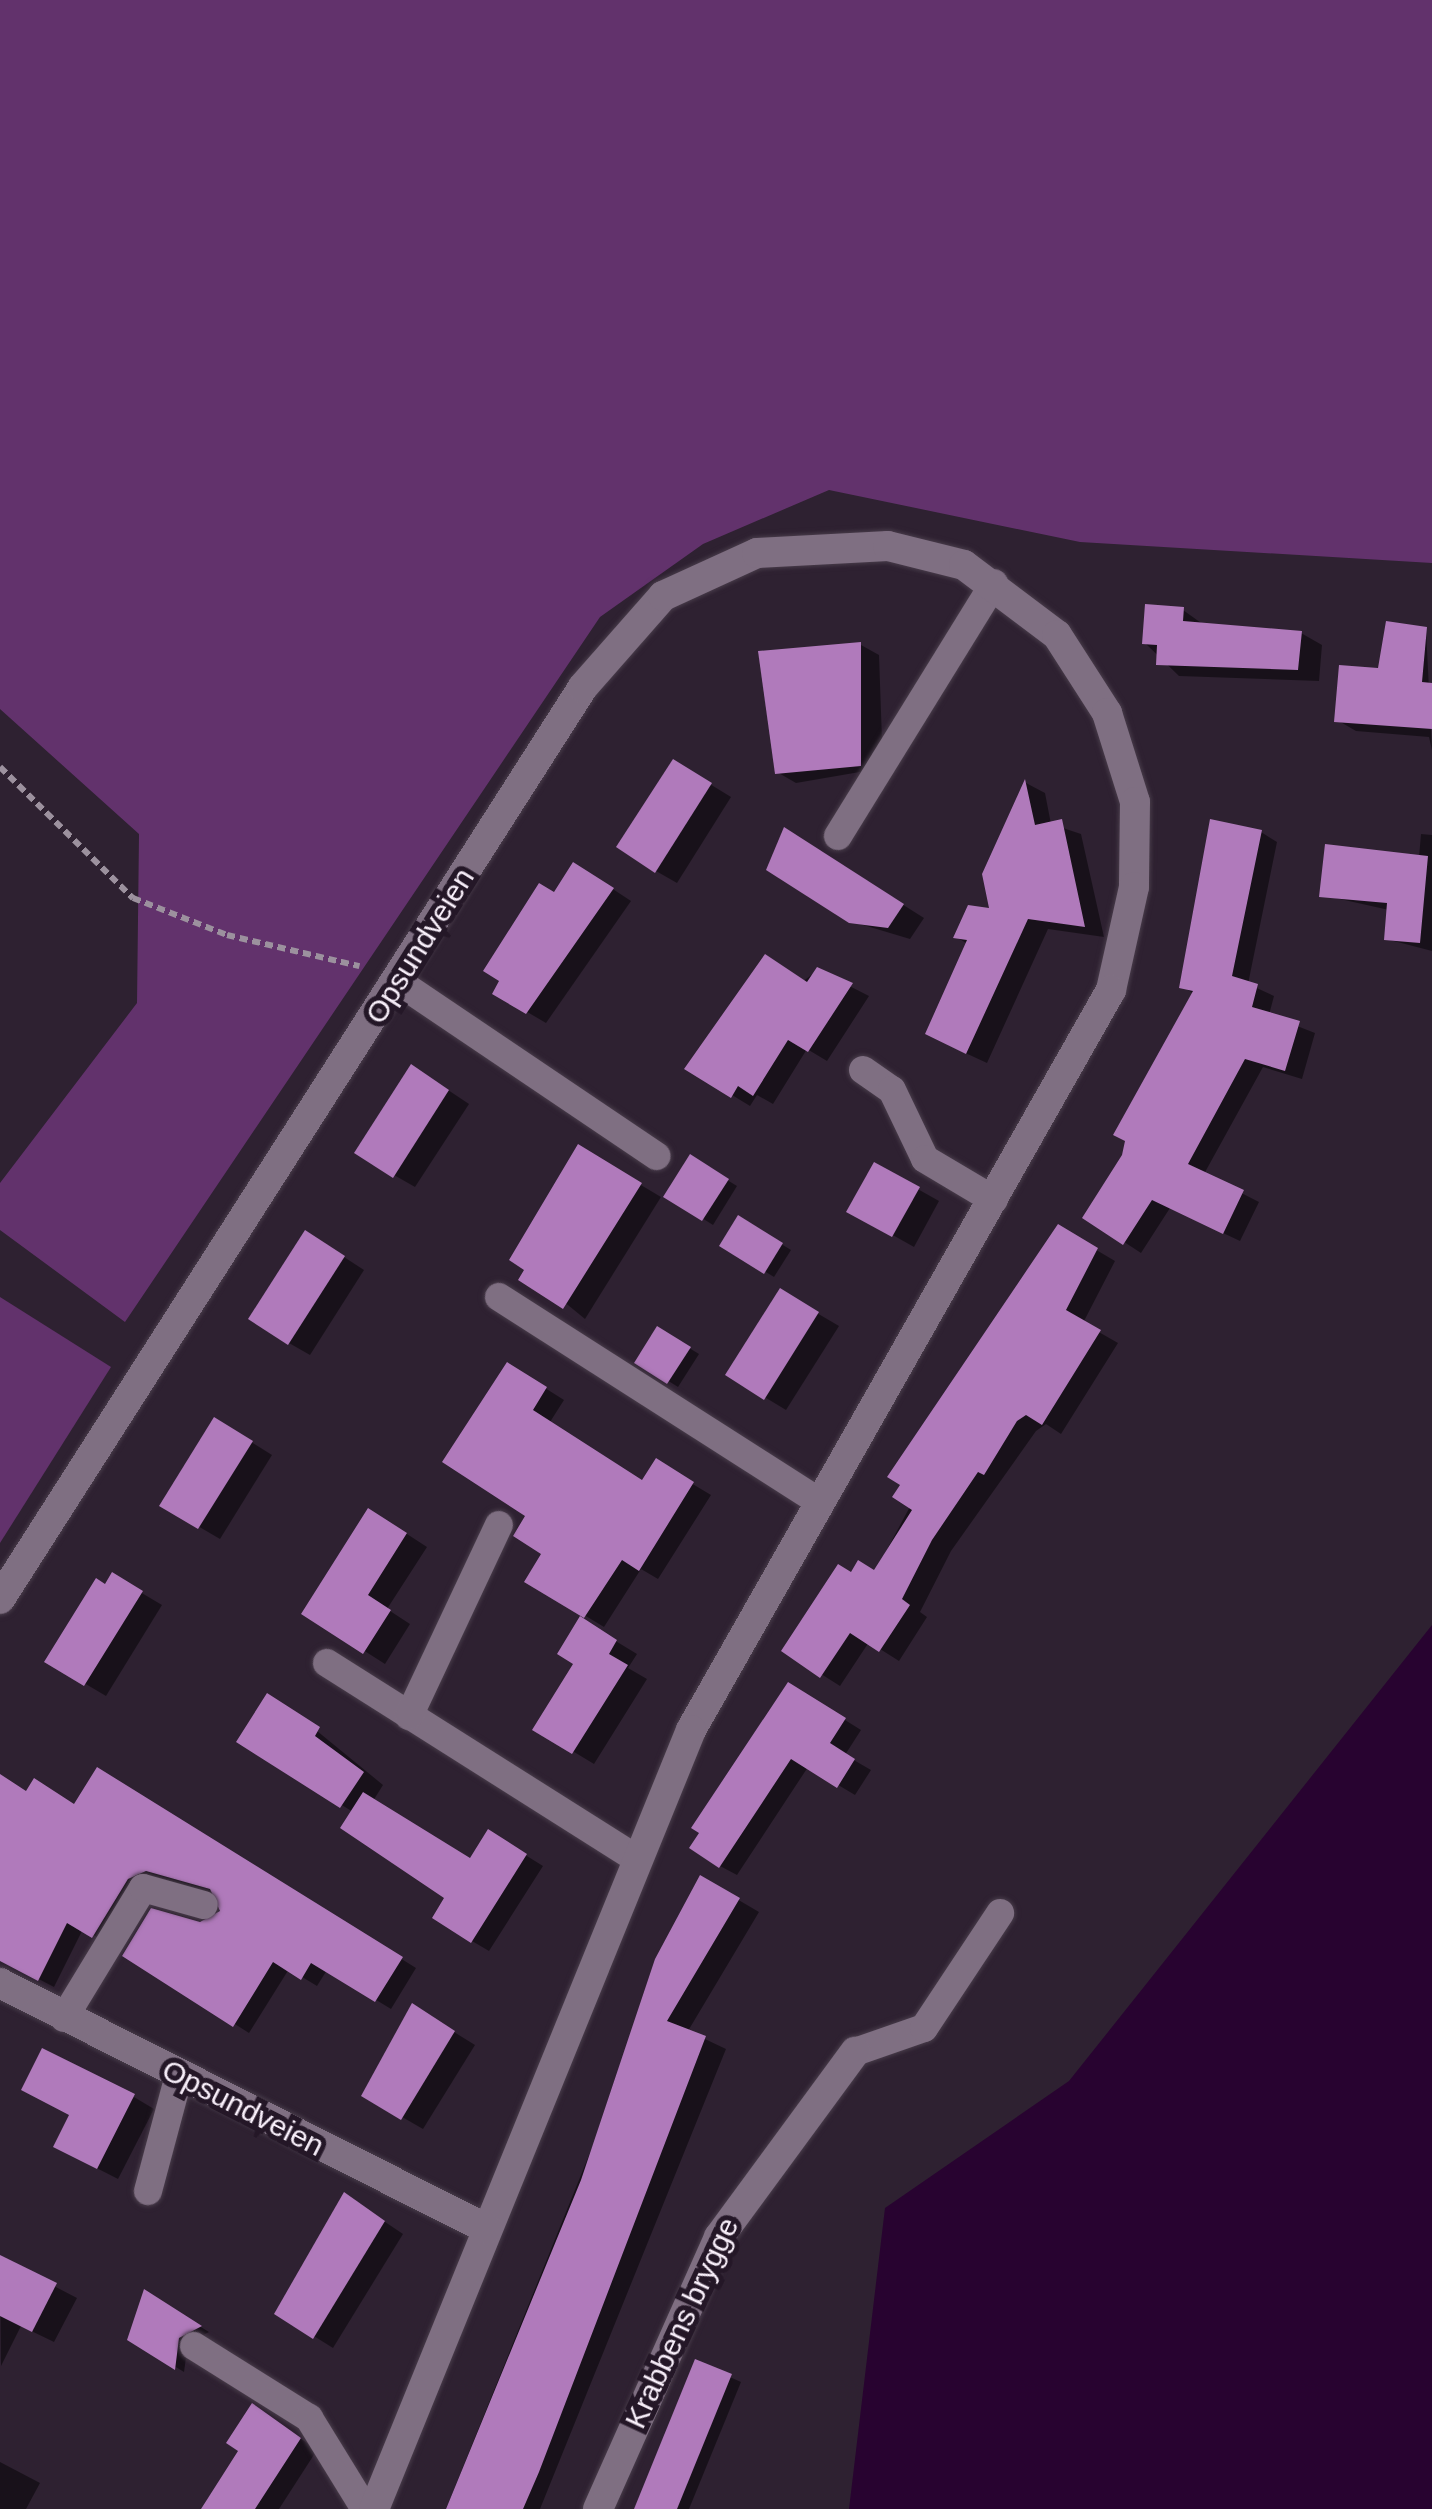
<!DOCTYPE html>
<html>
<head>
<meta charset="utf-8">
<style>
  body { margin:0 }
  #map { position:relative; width:1432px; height:2509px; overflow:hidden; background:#2e2131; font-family:Helvetica,sans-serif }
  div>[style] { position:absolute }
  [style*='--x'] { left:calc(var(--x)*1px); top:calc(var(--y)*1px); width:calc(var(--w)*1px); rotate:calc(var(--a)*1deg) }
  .green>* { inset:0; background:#62326c }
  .water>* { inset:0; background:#280330 }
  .shadow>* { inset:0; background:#0007 }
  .building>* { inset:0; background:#b07abb }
  .path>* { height:6px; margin-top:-3px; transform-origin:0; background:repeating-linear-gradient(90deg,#9c919e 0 8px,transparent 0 13px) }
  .roads { filter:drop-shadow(0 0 2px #483c4a) drop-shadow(0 0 2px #483c4a) }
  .lane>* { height:28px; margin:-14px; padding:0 14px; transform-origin:14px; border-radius:14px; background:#7f6f82 }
  .street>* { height:30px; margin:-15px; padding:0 15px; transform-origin:15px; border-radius:15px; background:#7f6f82 }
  span { translate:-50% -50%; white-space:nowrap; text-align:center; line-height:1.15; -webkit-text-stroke:10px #241727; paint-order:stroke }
  .street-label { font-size:30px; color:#f8effa }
</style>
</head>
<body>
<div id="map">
  <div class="green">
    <div style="clip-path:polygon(0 0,1432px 0,1432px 563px,1080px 542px,829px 490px,703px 544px,600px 617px,125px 1322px,0 1230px,0 1183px,137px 1003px,139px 834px,0 709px)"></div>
    <div style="clip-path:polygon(0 1297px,111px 1367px,0 1543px)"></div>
  </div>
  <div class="water">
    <div style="clip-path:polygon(1432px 1625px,1432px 2509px,849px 2509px,885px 2208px,1069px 2081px)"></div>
  </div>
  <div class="shadow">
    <div style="clip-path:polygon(1183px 610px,1204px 625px,1301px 633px,1322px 645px,1319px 681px,1179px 676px,1144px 642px)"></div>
    <div style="clip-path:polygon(1426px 629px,1432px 750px,1429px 737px,1356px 731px,1337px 720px)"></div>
    <div style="clip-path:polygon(861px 645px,879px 655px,883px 768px,796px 783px,777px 772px)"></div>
    <div style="clip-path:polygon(674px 762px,731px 797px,677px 883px,656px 871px)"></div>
    <div style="clip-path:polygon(1026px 783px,1045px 793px,1051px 824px,1081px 834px,1104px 937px,1048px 929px,987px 1063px,948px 1045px,968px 944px,956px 937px,992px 911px,984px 874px)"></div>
    <div style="clip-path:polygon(1261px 832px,1277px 842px,1248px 984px,1274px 996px,1269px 1015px,1315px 1033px,1302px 1079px,1263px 1067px,1204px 1174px,1259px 1202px,1240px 1241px,1170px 1208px,1141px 1253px,1086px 1217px,1124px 1156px,1194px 994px,1182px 986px)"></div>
    <div style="clip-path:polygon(1421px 834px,1432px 835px,1432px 951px,1386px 939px,1389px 910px,1322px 895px,1419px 857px)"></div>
    <div style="clip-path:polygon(805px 843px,924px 918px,910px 939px,850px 921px)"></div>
    <div style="clip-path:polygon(593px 876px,631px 901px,546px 1023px,495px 993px,555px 895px)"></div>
    <div style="clip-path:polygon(818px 970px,869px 996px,827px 1061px,807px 1049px,773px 1104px,757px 1095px,750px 1106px,688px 1068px)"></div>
    <div style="clip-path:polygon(433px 1080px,469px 1104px,415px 1187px,394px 1175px)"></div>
    <div style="clip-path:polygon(579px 1148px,661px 1197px,585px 1319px,512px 1259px)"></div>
    <div style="clip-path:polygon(691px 1158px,737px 1186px,713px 1225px,667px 1196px)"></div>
    <div style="clip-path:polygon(875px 1165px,939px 1201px,914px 1247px,850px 1211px)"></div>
    <div style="clip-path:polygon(739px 1218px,791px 1250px,774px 1277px,722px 1245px)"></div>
    <div style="clip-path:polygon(1059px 1228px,1115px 1261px,1083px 1323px,1118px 1343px,1061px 1434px,1046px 1424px,1036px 1431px,951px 1551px,920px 1612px,927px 1617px,899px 1661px,869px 1642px,840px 1686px,785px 1651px,852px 1574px,875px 1572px)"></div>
    <div style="clip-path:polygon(327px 1246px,364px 1270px,310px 1355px,289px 1343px)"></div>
    <div style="clip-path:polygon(781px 1292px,839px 1326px,786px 1410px,728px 1375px)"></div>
    <div style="clip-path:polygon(658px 1329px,699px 1354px,678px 1387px,638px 1362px)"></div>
    <div style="clip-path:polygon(526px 1376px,564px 1400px,550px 1422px,643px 1482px,656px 1462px,711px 1495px,658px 1579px,641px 1569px,604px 1627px,528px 1581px,544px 1553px,529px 1515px)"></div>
    <div style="clip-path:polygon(235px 1432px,272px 1455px,220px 1539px,162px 1505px)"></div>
    <div style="clip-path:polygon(390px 1523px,427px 1547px,387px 1609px,410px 1624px,385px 1664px,305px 1613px)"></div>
    <div style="clip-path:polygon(113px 1576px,162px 1605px,106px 1696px,47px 1661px)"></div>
    <div style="clip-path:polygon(581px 1620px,637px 1654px,628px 1668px,647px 1679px,594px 1764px,536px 1729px,576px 1664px)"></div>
    <div style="clip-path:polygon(805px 1695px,861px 1730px,845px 1755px,871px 1770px,855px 1795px,808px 1767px,737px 1875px,720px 1866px)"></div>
    <div style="clip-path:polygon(289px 1708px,383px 1785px,373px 1801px,471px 1860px,506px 1843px,543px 1866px,489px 1951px,472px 1941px,448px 1897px,353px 1812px,240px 1741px)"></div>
    <div style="clip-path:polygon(113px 1779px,416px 1968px,391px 2009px,327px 1970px,317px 1986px,289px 1969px,249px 2033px,126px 1955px,208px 1925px,224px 1909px,220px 1896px,154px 1878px,109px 1944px,83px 1929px,54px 1987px,0 1959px,0 1799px,28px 1794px,76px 1807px)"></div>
    <div style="clip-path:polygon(701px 1878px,759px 1912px,688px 2031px,726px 2049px,540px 2509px,446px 2509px)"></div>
    <div style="clip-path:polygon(433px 2019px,475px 2045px,423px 2129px,364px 2095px)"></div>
    <div style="clip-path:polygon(134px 2097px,154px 2109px,118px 2179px,77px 2158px)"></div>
    <div style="clip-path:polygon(345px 2195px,403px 2234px,333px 2348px,277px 2313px)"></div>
    <div style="clip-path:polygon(0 2258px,77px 2298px,54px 2342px,21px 2326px,1px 2366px)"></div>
    <div style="clip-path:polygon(145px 2293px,209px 2332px,188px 2343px,184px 2372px,130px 2339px)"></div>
    <div style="clip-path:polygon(696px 2362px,741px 2382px,689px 2509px,636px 2509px)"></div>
    <div style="clip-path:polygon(269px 2416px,317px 2450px,279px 2509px,204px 2509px)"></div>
    <div style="clip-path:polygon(0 2462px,40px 2483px,26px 2509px,0 2509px)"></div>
  </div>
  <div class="building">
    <div style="clip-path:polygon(1145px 604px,1184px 607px,1183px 621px,1302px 631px,1298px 670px,1156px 665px,1157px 645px,1142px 644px)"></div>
    <div style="clip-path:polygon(1386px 621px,1427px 627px,1422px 682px,1432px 683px,1432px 729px,1334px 722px,1339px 665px,1378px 668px)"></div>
    <div style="clip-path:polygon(861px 642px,861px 766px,775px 774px,758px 651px)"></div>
    <div style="clip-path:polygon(673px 759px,712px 783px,655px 873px,616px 847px)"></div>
    <div style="clip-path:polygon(1025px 779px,1035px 825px,1062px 819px,1085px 927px,1028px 919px,966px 1054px,925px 1034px,967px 940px,953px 938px,968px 905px,989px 908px,982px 874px)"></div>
    <div style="clip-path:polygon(1210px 819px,1262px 830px,1232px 976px,1258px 984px,1252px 1007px,1300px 1021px,1285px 1071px,1245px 1059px,1188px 1164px,1244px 1190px,1223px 1234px,1152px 1200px,1123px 1245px,1082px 1218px,1122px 1155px,1125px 1141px,1113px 1135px,1193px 991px,1179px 988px)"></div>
    <div style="clip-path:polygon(784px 827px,904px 904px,888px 928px,849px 923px,766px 870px)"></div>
    <div style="clip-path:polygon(1325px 844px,1428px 856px,1420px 943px,1384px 940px,1387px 903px,1319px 897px)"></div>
    <div style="clip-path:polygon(573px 862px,614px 888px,526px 1014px,492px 994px,499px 981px,483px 971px,539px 883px,554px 892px)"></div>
    <div style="clip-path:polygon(765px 954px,807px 982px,817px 967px,853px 983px,808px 1052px,788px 1040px,753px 1096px,738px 1086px,731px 1098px,684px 1069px)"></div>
    <div style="clip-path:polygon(411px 1064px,449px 1090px,393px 1178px,354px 1153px)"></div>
    <div style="clip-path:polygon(578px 1144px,642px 1183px,563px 1309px,518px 1280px,524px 1270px,509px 1260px)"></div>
    <div style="clip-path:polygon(690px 1154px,729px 1179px,702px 1221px,663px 1197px)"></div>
    <div style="clip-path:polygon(874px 1162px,920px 1187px,892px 1237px,846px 1212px)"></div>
    <div style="clip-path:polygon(738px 1215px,783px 1243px,764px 1274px,719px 1246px)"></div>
    <div style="clip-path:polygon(1058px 1224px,1098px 1248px,1066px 1310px,1101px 1330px,1042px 1425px,1026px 1415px,1017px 1421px,984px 1475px,978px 1472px,932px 1540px,902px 1599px,910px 1605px,879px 1652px,850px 1633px,820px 1678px,781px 1651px,838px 1564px,851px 1572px,858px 1560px,874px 1570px,912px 1510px,892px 1497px,900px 1485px,887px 1477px)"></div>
    <div style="clip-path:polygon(305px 1230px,345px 1256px,288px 1345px,248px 1319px)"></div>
    <div style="clip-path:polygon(780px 1288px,819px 1312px,764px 1400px,725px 1375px)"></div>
    <div style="clip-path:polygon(657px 1326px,691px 1347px,667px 1384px,634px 1363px)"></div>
    <div style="clip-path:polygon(507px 1362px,547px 1387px,533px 1410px,642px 1480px,656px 1458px,694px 1482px,639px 1571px,622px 1560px,584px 1618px,524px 1582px,541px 1554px,513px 1536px,525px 1516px,442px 1462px)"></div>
    <div style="clip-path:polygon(214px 1417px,253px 1441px,198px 1529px,159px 1506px)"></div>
    <div style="clip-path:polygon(368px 1508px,407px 1533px,368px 1595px,391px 1610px,363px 1654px,301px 1614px)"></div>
    <div style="clip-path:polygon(112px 1572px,143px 1591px,84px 1686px,44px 1662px,96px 1578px,105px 1584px)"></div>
    <div style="clip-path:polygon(580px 1616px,617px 1640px,609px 1654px,628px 1665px,572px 1754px,532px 1730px,573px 1664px,557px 1654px)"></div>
    <div style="clip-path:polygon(788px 1682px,846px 1718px,830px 1743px,855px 1759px,837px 1788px,791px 1759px,719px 1868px,689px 1848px,699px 1833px,691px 1828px)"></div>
    <div style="clip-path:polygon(267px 1693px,320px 1727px,315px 1736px,364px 1772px,340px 1808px,236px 1742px)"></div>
    <div style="clip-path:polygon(97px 1767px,403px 1957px,375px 2002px,311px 1963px,301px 1980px,273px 1962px,233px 2027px,122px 1956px,151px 1908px,200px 1922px,220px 1911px,210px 1889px,146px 1871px,128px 1879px,92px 1938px,67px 1923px,38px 1981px,0 1961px,0 1774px,26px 1791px,34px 1778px,74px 1804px)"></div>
    <div style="clip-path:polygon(363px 1792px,470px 1858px,488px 1829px,527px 1854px,471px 1943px,432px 1918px,444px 1898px,340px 1828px)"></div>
    <div style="clip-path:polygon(700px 1875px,740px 1898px,667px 2021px,706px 2036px,539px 2472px,523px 2509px,446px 2509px,581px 2180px,655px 1959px)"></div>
    <div style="clip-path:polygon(412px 2003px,455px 2031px,401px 2120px,361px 2096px)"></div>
    <div style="clip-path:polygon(42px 2048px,135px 2094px,97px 2169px,53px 2147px,69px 2115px,21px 2090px)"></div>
    <div style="clip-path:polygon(344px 2192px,385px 2221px,313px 2339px,274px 2314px)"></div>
    <div style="clip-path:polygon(0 2255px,57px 2283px,32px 2332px,0 2316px)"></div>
    <div style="clip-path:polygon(144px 2289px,202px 2326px,179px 2338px,175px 2370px,127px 2340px)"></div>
    <div style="clip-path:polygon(695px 2359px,732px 2374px,677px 2509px,634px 2509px)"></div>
    <div style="clip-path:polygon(252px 2403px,301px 2438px,255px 2509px,201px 2509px,238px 2451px,226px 2443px)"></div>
  </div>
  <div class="path">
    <div style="--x:0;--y:767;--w:187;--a:44.6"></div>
    <div style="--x:133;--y:898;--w:101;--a:21.5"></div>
    <div style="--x:227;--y:935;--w:136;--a:13.2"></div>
  </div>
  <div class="roads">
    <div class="lane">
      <div style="--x:838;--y:836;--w:297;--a:-58.3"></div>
      <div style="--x:397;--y:981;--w:313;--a:34"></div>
      <div style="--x:863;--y:1070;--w:35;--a:35"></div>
      <div style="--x:892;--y:1090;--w:76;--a:64.4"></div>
      <div style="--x:925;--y:1159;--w:80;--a:30.7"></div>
      <div style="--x:499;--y:1297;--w:381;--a:32.6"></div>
      <div style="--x:327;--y:1663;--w:367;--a:32.3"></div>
      <div style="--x:409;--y:1716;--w:211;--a:-64.8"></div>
      <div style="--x:64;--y:2018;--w:152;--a:-58.7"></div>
      <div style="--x:143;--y:1888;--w:63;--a:15.6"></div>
      <div style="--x:855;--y:2052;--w:73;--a:-19.2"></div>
      <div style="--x:924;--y:2028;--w:138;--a:-56.5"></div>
      <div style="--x:148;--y:2191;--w:120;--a:-75"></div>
      <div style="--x:194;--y:2346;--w:136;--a:32.1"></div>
      <div style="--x:309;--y:2418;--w:107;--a:58.4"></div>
    </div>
    <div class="street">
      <div style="--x:0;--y:1599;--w:1082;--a:-57.41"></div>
      <div style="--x:583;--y:687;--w:121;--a:-48.7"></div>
      <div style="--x:663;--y:596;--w:103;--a:-24.6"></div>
      <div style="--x:757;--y:553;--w:131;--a:-3.1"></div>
      <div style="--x:888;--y:546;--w:78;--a:14"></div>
      <div style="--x:964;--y:565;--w:116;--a:37"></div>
      <div style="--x:1057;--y:635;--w:93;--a:57.3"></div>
      <div style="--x:1107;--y:713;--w:93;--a:72.5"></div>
      <div style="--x:1135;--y:802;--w:85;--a:90.7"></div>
      <div style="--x:1134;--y:887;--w:106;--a:102.6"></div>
      <div style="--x:1111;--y:990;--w:851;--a:119.58"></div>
      <div style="--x:691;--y:1730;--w:841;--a:112.14"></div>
      <div style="--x:0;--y:1983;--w:546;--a:26.8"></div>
      <div style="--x:598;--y:2509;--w:298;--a:-66"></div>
      <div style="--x:719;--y:2237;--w:230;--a:-53.7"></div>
    </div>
  </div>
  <div class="street-label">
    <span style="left:420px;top:946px;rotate:-58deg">Opsundveien</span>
    <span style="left:243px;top:2108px;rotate:27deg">Opsundveien</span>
    <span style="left:682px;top:2323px;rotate:-65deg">Krabbens brygge</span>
  </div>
</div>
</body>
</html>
